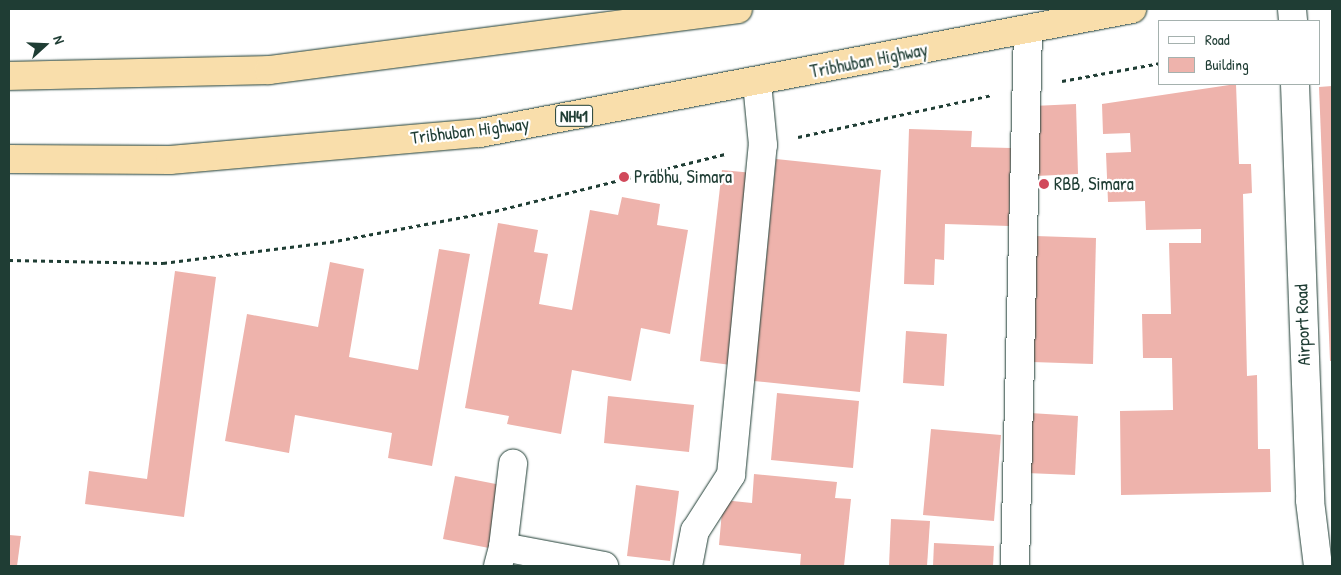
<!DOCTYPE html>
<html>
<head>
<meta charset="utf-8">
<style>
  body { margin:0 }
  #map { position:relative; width:1341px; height:575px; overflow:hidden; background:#fff; font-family:"Patrick Hand",sans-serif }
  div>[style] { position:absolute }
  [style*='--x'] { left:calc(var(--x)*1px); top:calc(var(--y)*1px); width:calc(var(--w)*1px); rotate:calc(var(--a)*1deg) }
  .building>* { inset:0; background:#eeb3ac }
  .path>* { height:3px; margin-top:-1.5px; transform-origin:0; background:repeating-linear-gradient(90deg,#1f3d34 0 4px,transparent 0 8px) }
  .roads { filter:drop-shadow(0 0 1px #1f3d34) drop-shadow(0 0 1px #1f3d34) }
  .minor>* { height:28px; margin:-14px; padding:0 14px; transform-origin:14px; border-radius:14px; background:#fff }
  .highway>* { height:28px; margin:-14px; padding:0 14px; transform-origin:14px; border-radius:14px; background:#f9deab }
  .dots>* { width:14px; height:14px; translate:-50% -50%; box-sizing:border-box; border:2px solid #fff; border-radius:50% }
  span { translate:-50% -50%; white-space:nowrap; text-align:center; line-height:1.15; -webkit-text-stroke:4.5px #fff; paint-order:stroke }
  .shield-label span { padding:1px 4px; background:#fff; border:1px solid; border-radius:4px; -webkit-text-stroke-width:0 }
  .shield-label { font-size:16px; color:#1f3d34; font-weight:700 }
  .street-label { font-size:18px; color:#1f3d34 }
  .poi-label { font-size:18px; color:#1f3d34 }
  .left { translate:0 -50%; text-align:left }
  .frame { position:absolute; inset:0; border:10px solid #1f3d34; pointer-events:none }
  .legend { position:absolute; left:1158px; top:20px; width:162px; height:65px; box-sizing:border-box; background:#fff; border:1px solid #a5b1ae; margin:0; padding:6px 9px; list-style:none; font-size:15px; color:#1f3d34 }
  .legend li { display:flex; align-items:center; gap:10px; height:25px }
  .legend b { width:25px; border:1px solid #a5b1ae }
  .north { position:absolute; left:20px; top:20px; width:50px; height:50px; -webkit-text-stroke:4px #fff; paint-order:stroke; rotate:70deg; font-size:14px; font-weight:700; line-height:20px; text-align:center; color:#1f3d34 }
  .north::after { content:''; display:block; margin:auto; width:18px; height:22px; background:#1f3d34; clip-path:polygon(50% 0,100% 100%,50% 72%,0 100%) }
</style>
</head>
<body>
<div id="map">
  <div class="building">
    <div style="clip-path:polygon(1236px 84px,1239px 164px,1251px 164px,1252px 193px,1243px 194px,1247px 376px,1257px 375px,1258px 449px,1270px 449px,1271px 492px,1121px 495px,1120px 411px,1173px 410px,1172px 358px,1143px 358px,1142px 314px,1171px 314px,1169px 243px,1201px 243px,1201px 229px,1146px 230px,1145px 201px,1108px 202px,1106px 153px,1131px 152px,1130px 133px,1103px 134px,1102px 104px)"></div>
    <div style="clip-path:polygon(1332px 86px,1332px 361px,1330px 361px,1319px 87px)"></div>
    <div style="clip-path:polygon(1076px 104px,1078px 174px,1036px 176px,1033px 106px)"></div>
    <div style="clip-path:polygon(909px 129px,972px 131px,971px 147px,1011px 148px,1009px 226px,945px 224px,944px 260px,935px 259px,934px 285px,904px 284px)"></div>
    <div style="clip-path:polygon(776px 159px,881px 170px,860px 392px,754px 381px)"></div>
    <div style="clip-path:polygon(722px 170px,753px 173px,731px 365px,700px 361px)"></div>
    <div style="clip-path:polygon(622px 197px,660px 204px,657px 225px,688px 230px,670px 334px,641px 328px,631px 381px,572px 370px,561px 434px,507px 424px,509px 416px,465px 408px,498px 223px,538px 230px,534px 252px,548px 254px,539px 304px,572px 310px,590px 210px,618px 215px)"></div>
    <div style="clip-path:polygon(1035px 236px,1096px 238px,1093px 364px,1032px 362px)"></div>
    <div style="clip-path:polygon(439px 249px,470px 254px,432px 466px,388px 458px,392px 433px,295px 415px,289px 453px,225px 441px,247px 314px,318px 327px,330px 262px,364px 269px,349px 357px,418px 370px)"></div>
    <div style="clip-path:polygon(175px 271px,216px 277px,184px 517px,85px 504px,89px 471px,147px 479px)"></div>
    <div style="clip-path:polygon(906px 331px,947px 334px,944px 386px,903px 383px)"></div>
    <div style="clip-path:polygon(777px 393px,859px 401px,853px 468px,771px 460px)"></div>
    <div style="clip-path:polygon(608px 396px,694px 405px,689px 452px,604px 443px)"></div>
    <div style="clip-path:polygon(1030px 413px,1078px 416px,1075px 475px,1026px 473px)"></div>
    <div style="clip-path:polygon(931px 429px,1001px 435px,994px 521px,923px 515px)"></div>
    <div style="clip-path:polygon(754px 474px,837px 482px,835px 498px,851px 499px,844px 566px,800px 566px,801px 554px,719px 545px,723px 500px,752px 503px)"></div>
    <div style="clip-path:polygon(455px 476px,501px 485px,489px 548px,443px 539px)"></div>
    <div style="clip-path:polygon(636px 485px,679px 491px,670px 561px,627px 556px)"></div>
    <div style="clip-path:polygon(891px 519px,930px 521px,927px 566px,889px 566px)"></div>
    <div style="clip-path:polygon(9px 535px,21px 536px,17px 566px,9px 566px)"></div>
    <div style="clip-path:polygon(934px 543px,994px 546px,993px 566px,933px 566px)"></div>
  </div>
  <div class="path">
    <div style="--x:1062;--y:81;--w:100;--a:-10.4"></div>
    <div style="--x:798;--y:137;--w:198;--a:-12.2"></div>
    <div style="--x:9;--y:260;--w:154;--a:1.1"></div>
    <div style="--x:163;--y:263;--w:168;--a:-7.2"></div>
    <div style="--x:330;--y:242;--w:168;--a:-10.6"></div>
    <div style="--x:495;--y:211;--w:238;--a:-13.9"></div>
  </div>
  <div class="roads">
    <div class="minor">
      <div style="--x:1292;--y:9;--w:12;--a:85"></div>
      <div style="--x:1295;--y:84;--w:417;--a:87.9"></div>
      <div style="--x:1310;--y:501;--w:65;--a:83"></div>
      <div style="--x:503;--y:547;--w:84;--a:-83.1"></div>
      <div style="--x:498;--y:566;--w:20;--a:-75"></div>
      <div style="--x:503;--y:547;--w:103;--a:10.7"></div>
      <div style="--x:688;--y:566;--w:36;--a:-79"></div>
      <div style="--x:695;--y:531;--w:67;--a:-57.3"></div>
      <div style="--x:731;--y:475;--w:332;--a:-84.5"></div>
      <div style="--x:763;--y:145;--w:62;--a:-95.5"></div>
      <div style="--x:1015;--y:566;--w:536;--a:-88.61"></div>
    </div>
    <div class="highway">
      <div style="--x:9;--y:76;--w:260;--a:-1.3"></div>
      <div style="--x:269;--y:70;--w:473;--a:-7.4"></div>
      <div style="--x:9;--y:159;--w:161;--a:0.4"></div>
      <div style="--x:170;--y:160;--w:311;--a:-5"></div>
      <div style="--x:480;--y:133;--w:664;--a:-10.77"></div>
    </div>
  </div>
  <div class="dots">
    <div style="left:624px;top:177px;background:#d1495b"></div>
    <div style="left:1044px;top:184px;background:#d1495b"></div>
  </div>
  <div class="shield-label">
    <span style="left:574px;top:116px">NH41</span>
  </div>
  <div class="street-label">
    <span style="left:869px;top:61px;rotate:-11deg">Tribhuban Highway</span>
    <span style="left:470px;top:131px;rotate:-7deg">Tribhuban Highway</span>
    <span style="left:1303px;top:325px;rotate:-92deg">Airport Road</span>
  </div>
  <div class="poi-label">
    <span class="left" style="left:634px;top:177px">Prabhu, Simara</span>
    <span class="left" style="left:1054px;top:184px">RBB, Simara</span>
  </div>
  <div class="frame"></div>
  <ul class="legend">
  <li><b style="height:6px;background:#fff"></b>Road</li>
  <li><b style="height:14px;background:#eeb3ac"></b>Building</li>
  </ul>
  <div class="north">N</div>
</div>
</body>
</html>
